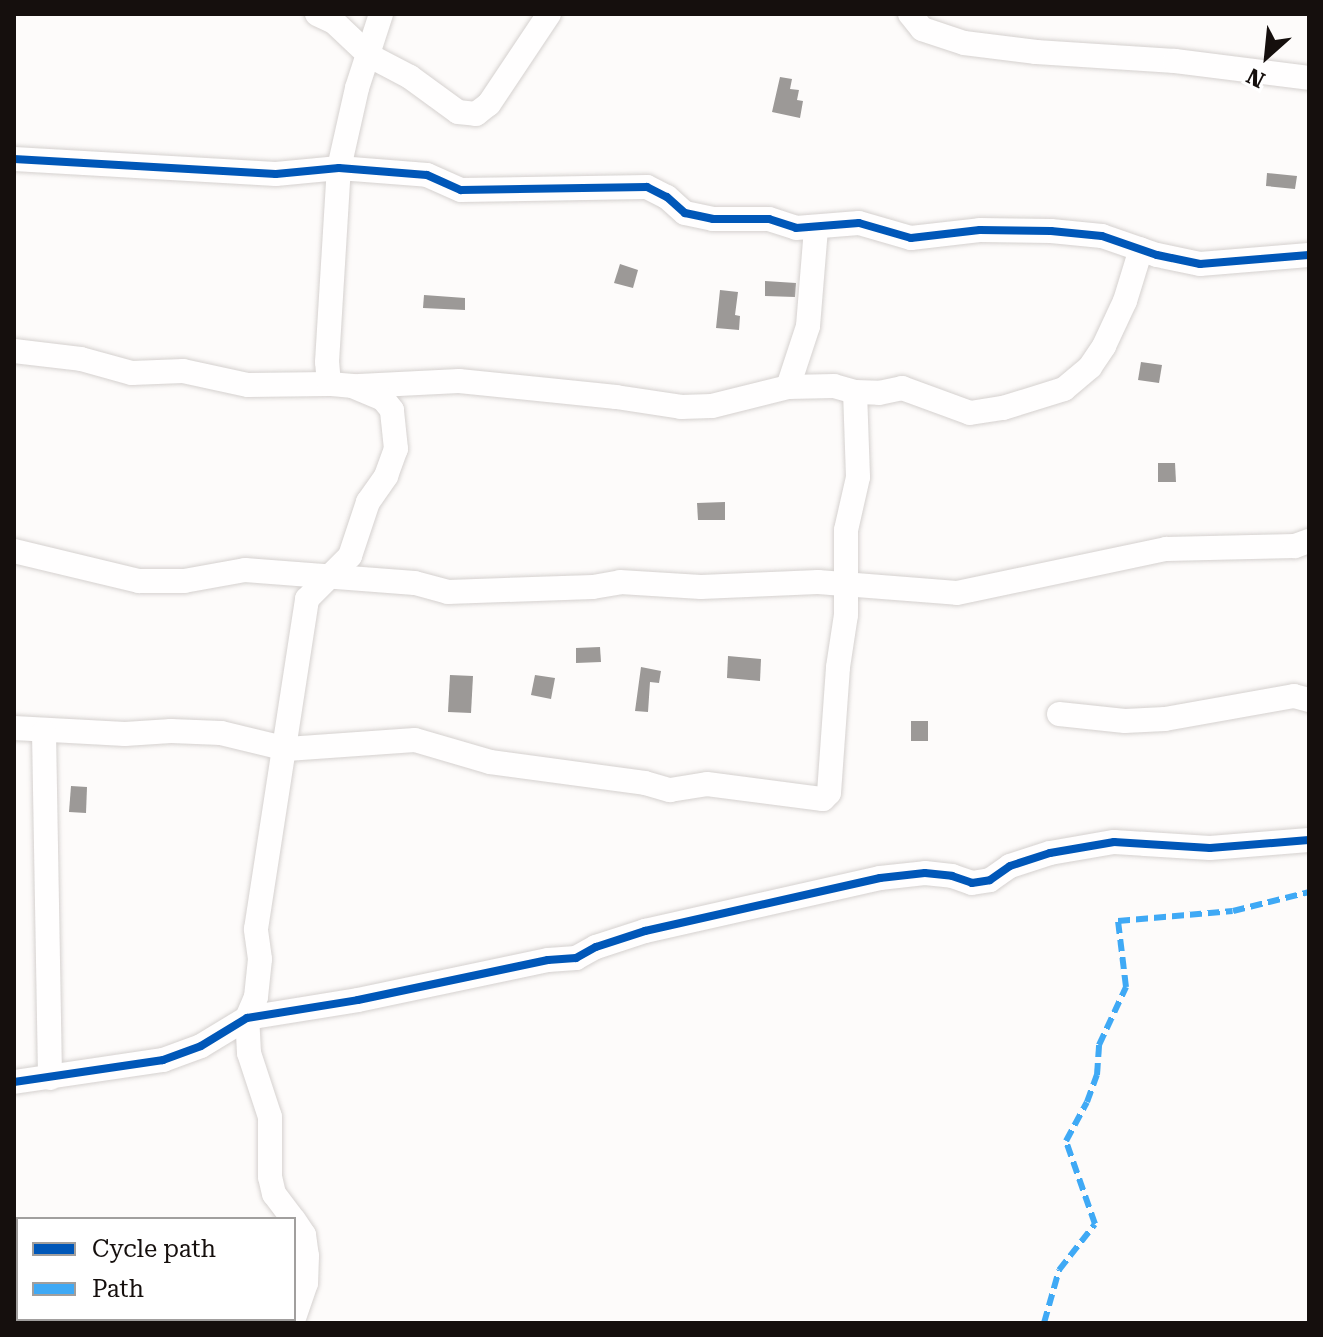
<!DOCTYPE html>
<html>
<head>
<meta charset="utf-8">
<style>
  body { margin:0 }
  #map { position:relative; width:1323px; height:1337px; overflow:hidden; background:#fdfbfa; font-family:"Roboto Serif",serif }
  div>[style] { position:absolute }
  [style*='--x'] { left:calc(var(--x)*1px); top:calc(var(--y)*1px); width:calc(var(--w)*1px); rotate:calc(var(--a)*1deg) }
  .building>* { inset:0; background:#9c9997 }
  .roads { filter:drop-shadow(0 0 2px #d5d1cf) drop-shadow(0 0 2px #d5d1cf) }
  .minor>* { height:24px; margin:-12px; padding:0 12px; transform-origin:12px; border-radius:12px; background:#fffefe }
  .quiet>* { height:6px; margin-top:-3px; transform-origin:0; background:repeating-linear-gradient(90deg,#3fa9f5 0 12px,transparent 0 18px) }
  .cycleway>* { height:8px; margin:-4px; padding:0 4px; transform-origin:4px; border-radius:4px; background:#0057b8 }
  span { translate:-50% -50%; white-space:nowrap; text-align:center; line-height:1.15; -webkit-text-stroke:8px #fff; paint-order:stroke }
  .frame { position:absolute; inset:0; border:16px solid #150f0d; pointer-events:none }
  .legend { position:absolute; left:16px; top:1217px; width:280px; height:104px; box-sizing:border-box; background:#fff; border:2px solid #a19f9e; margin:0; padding:10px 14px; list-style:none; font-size:24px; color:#150f0d }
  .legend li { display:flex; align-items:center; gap:16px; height:40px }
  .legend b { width:40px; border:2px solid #a19f9e }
  .north { position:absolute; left:1227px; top:16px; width:80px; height:80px; -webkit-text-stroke:6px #fff; paint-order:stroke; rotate:207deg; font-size:22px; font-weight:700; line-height:32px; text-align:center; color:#150f0d }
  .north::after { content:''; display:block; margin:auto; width:28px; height:36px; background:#150f0d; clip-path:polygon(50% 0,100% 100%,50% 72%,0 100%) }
</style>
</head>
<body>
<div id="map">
  <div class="building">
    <div style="clip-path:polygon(780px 77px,792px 79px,790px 89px,799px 90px,797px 100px,803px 101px,800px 118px,772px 112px)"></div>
    <div style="clip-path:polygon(1267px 173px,1297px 176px,1295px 189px,1266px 186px)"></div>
    <div style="clip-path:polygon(620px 264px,638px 270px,633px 288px,614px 283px)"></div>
    <div style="clip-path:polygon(765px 281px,796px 283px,795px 297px,765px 296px)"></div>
    <div style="clip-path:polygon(720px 290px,738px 292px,735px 315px,740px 316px,739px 330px,716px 328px)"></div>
    <div style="clip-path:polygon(424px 295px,465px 298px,465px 310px,423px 308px)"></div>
    <div style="clip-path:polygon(1141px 362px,1162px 365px,1159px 383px,1138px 380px)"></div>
    <div style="clip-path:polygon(1158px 463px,1175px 463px,1176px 482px,1158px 482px)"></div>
    <div style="clip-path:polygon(725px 502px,725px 520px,698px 520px,697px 503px)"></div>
    <div style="clip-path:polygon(600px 647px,601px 662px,576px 663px,576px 648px)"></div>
    <div style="clip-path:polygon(728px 656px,761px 659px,760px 681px,727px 678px)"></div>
    <div style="clip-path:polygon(641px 667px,661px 671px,659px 683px,650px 682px,648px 712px,635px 711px)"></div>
    <div style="clip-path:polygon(450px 675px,473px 676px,471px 713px,448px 712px)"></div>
    <div style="clip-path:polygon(535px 675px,555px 678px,551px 699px,531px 695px)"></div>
    <div style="clip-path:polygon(911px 721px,928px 721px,928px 741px,911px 741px)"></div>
    <div style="clip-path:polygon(71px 786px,87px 787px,86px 813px,69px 812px)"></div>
  </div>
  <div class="roads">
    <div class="minor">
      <div style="--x:317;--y:14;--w:19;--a:25"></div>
      <div style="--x:334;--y:22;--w:50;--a:43.4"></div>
      <div style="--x:370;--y:56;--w:45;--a:27.7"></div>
      <div style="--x:410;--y:77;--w:59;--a:36.1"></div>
      <div style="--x:458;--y:112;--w:18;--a:6"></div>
      <div style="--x:476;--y:114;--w:16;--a:-38"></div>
      <div style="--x:489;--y:104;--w:108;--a:-56.3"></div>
      <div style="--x:910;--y:14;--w:19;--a:51"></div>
      <div style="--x:922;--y:29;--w:44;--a:18.4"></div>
      <div style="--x:964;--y:43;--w:73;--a:7.1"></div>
      <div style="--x:1036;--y:52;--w:139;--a:3.7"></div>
      <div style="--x:1175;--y:61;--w:135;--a:7.2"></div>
      <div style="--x:14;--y:159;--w:262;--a:3.3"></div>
      <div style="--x:276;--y:174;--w:63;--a:-5.4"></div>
      <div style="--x:339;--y:168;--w:88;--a:4.5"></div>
      <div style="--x:427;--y:175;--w:37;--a:24"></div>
      <div style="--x:461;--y:190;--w:186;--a:-0.9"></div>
      <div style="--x:647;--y:187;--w:22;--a:27"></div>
      <div style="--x:667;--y:197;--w:24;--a:42"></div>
      <div style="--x:685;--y:213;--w:29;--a:12"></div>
      <div style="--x:713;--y:219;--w:56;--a:0"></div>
      <div style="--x:769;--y:219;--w:28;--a:18"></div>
      <div style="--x:796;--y:228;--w:63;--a:-4.5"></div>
      <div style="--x:859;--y:223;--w:54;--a:16.1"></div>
      <div style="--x:911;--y:238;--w:69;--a:-6.6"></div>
      <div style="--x:980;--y:230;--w:71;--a:0.8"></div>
      <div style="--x:1051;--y:231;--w:51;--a:5.6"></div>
      <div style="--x:1102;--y:236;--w:58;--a:19.1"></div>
      <div style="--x:1157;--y:255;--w:44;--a:11.8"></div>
      <div style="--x:1200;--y:264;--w:109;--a:-4.7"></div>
      <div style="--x:14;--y:351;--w:67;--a:6.8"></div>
      <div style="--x:81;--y:359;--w:53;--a:15.4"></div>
      <div style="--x:132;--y:373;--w:51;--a:-2.2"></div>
      <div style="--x:183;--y:371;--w:66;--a:12.2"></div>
      <div style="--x:248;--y:385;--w:81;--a:-0.7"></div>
      <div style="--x:359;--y:386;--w:100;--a:-2.9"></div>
      <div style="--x:459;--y:381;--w:158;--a:5.8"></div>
      <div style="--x:616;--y:397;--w:66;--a:8.7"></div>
      <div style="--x:681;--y:407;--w:31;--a:-2"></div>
      <div style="--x:712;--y:406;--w:78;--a:-14"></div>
      <div style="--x:788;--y:387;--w:46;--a:-1.2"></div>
      <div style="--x:834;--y:386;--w:22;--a:16"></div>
      <div style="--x:855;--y:392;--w:24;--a:2"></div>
      <div style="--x:879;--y:393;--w:24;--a:-12"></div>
      <div style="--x:902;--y:388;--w:72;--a:20.2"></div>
      <div style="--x:970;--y:413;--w:33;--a:-9"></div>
      <div style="--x:1003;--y:408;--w:64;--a:-17.3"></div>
      <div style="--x:1064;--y:389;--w:34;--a:-40"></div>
      <div style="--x:1090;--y:367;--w:25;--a:-56"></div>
      <div style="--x:1104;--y:346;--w:50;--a:-65"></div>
      <div style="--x:1125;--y:301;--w:54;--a:-72.9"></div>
      <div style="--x:788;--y:387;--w:64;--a:-71.8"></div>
      <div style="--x:808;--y:326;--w:98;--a:-85.3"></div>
      <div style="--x:14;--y:551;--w:129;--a:13.5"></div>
      <div style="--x:139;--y:581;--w:45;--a:0"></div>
      <div style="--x:184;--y:581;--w:62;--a:-10.2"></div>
      <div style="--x:245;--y:570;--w:170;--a:4.4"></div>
      <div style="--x:415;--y:583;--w:34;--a:15"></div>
      <div style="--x:448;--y:592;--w:145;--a:-2"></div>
      <div style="--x:593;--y:587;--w:27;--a:-10"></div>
      <div style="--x:620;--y:582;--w:81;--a:3.5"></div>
      <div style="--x:701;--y:587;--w:117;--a:-2.4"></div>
      <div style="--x:818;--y:582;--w:139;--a:4.5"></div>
      <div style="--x:957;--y:593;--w:214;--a:-11.9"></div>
      <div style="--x:1166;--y:549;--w:129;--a:-1.3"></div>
      <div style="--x:1295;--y:546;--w:15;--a:-20"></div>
      <div style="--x:1059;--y:714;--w:66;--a:6.1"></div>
      <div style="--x:1125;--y:721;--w:40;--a:-2.9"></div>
      <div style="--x:1165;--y:719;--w:131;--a:-10.1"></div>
      <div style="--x:1294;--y:696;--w:16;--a:15"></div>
      <div style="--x:14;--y:728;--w:111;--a:3.1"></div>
      <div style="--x:125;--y:734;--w:46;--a:-3.7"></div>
      <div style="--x:171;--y:731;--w:50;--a:2.3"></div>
      <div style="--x:221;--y:733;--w:68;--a:13.6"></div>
      <div style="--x:287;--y:749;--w:128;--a:-4"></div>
      <div style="--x:415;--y:740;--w:78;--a:16.3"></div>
      <div style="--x:490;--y:762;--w:156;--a:7.7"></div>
      <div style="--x:645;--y:783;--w:26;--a:16"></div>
      <div style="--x:670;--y:790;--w:37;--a:-9"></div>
      <div style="--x:707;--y:784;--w:117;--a:7.4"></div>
      <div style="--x:823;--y:799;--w:8;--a:-45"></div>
      <div style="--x:829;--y:793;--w:126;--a:-85.9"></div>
      <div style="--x:838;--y:667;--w:53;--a:-81.3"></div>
      <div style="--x:846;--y:615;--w:85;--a:-90"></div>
      <div style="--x:846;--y:530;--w:54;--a:-77.2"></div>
      <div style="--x:858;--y:477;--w:85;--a:-92"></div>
      <div style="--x:44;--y:732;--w:346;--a:89"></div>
      <div style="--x:14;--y:1082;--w:151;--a:-8.4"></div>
      <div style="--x:163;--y:1060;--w:40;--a:-20.2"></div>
      <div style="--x:201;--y:1046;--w:54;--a:-31.3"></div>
      <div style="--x:247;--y:1018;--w:112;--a:-9.2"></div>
      <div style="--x:358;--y:1000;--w:194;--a:-11.9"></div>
      <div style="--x:548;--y:960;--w:28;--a:-4"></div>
      <div style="--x:576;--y:958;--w:23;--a:-29"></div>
      <div style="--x:596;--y:947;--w:52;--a:-18.1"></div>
      <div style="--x:645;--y:931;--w:241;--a:-12.7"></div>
      <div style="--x:880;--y:878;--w:45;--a:-6.3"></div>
      <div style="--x:925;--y:873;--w:27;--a:6"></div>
      <div style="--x:952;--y:876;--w:21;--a:19"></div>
      <div style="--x:972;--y:883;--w:18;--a:-9"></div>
      <div style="--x:990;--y:880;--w:24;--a:-35"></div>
      <div style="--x:1010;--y:866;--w:42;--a:-18"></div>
      <div style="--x:1050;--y:853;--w:65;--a:-9.8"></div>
      <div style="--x:1114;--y:842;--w:96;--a:3.6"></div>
      <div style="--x:1210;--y:848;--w:99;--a:-4.6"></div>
      <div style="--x:293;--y:1219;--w:31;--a:-127"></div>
      <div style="--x:274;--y:1194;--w:17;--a:-103"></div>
      <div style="--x:270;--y:1177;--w:60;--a:-90"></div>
      <div style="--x:270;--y:1117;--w:67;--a:-108.2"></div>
      <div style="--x:249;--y:1053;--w:35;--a:-93"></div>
      <div style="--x:247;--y:1018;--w:23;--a:-67"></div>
      <div style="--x:256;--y:997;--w:38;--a:-84"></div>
      <div style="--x:260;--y:959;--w:30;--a:-98"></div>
      <div style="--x:256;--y:929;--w:334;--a:-81.2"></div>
      <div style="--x:307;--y:599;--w:61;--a:-45"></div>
      <div style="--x:350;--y:556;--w:57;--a:-71.6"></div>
      <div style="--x:368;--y:502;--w:32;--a:-55"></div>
      <div style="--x:386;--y:476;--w:29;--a:-70"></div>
      <div style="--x:396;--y:449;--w:39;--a:-96"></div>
      <div style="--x:392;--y:410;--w:14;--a:-129"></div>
      <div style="--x:383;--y:399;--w:33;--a:-157"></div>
      <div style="--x:353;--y:386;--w:24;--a:-175"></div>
      <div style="--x:329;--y:384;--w:22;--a:-95"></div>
      <div style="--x:327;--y:362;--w:194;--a:-86.5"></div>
      <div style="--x:339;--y:168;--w:82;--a:-77.3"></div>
      <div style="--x:357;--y:88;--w:78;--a:-72"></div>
      <div style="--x:294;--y:1220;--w:18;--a:56"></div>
      <div style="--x:304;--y:1235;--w:21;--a:82"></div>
      <div style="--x:307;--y:1256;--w:27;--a:92"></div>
      <div style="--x:306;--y:1283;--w:36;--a:109"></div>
    </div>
  </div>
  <div class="quiet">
    <div style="--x:1044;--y:1323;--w:55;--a:-74.2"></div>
    <div style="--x:1059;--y:1270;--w:58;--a:-52"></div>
    <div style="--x:1095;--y:1224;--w:88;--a:-109.3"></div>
    <div style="--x:1066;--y:1141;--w:44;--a:-61.7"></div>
    <div style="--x:1087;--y:1102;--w:29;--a:-70"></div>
    <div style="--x:1097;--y:1075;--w:30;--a:-86"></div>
    <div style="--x:1099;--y:1045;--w:64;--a:-65"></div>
    <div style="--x:1126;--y:987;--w:66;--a:-96.9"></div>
    <div style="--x:1118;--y:921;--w:115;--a:-5"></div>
    <div style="--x:1233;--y:911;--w:78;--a:-14"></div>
  </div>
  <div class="cycleway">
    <div style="--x:14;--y:159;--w:262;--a:3.3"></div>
    <div style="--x:276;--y:174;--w:63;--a:-5.4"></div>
    <div style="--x:339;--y:168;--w:88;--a:4.5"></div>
    <div style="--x:427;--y:175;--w:37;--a:24"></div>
    <div style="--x:461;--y:190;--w:186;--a:-0.9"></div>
    <div style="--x:647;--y:187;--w:22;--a:27"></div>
    <div style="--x:667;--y:197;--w:24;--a:42"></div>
    <div style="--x:685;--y:213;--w:29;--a:12"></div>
    <div style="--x:713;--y:219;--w:56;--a:0"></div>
    <div style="--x:769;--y:219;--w:28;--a:18"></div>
    <div style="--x:796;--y:228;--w:63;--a:-4.5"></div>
    <div style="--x:859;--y:223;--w:54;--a:16.1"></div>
    <div style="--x:911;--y:238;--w:69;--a:-6.6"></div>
    <div style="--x:980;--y:230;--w:71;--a:0.8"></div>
    <div style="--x:1051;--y:231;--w:51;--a:5.6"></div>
    <div style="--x:1102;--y:236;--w:58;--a:19.1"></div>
    <div style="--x:1157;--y:255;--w:44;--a:11.8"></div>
    <div style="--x:1200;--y:264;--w:109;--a:-4.7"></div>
    <div style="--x:14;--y:1082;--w:151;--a:-8.4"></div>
    <div style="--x:163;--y:1060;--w:40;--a:-20.2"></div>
    <div style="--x:201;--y:1046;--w:54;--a:-31.3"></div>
    <div style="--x:247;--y:1018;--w:112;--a:-9.2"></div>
    <div style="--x:358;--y:1000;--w:194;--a:-11.9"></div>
    <div style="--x:548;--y:960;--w:28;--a:-4"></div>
    <div style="--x:576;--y:958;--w:23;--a:-29"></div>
    <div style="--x:596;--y:947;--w:52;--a:-18.1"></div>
    <div style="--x:645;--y:931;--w:241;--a:-12.7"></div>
    <div style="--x:880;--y:878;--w:45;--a:-6.3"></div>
    <div style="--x:925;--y:873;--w:27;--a:6"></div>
    <div style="--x:952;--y:876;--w:21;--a:19"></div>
    <div style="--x:972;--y:883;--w:18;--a:-9"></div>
    <div style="--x:990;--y:880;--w:24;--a:-35"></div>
    <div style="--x:1010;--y:866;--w:42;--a:-18"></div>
    <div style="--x:1050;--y:853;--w:65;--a:-9.8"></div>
    <div style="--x:1114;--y:842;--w:96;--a:3.6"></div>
    <div style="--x:1210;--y:848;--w:99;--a:-4.6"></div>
  </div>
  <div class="frame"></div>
  <ul class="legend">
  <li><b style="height:10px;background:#0057b8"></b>Cycle path</li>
  <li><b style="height:10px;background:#3fa9f5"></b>Path</li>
  </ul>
  <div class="north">N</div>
</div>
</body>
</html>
